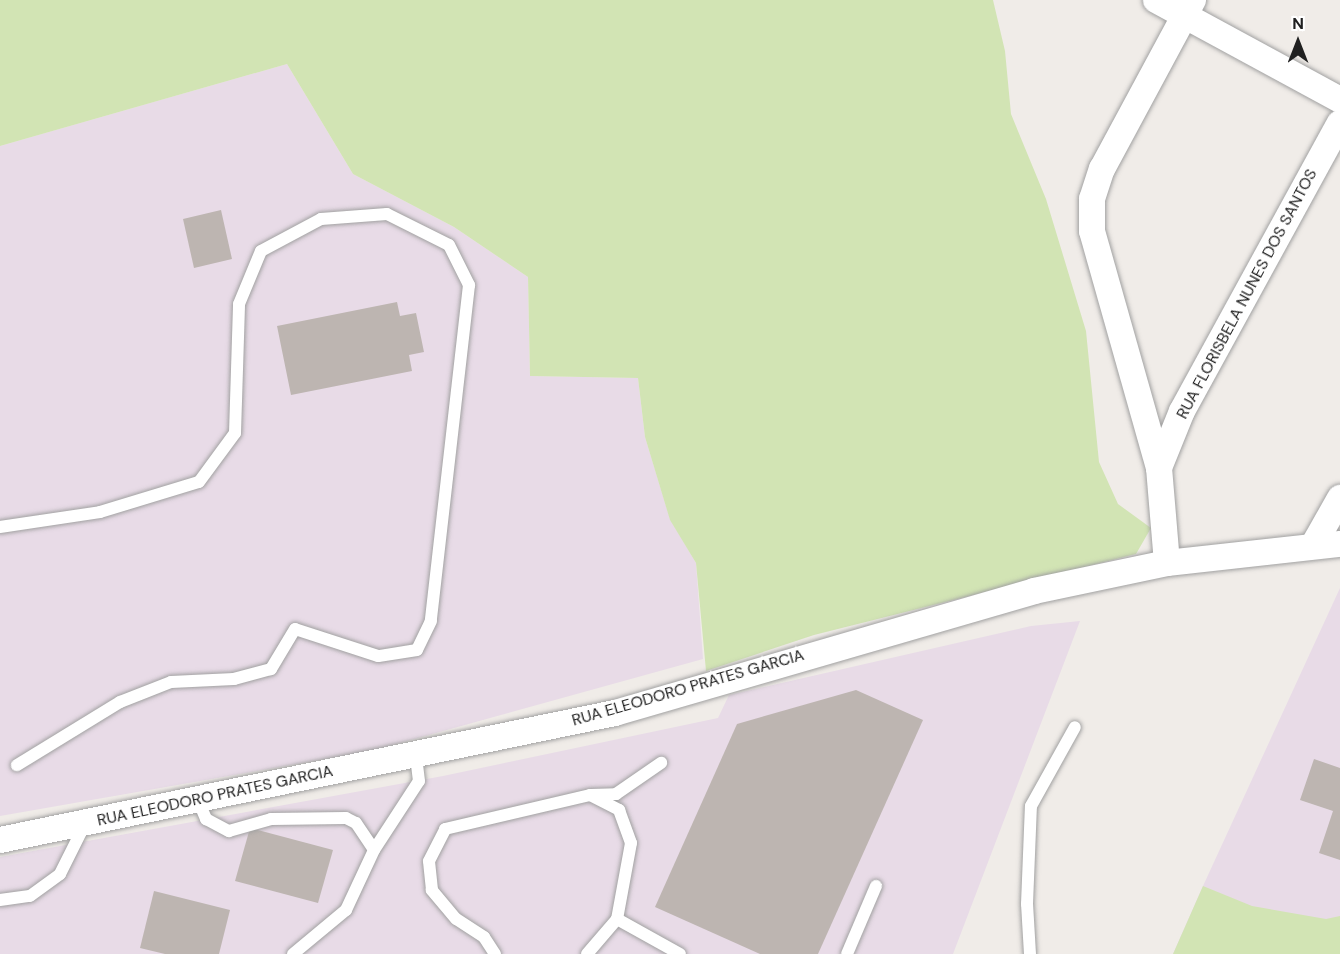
<!DOCTYPE html>
<html>
<head>
<meta charset="utf-8">
<style>
  body { margin:0 }
  #map { position:relative; width:1340px; height:954px; overflow:hidden; background:#f0ece8; font-family:"DM Sans",sans-serif }
  div>[style] { position:absolute }
  [style*='--x'] { left:calc(var(--x)*1px); top:calc(var(--y)*1px); width:calc(var(--w)*1px); rotate:calc(var(--a)*1deg) }
  .industrial>* { inset:0; background:#e8dbe7 }
  .grass>* { inset:0; background:#d2e4b4 }
  .building>* { inset:0; background:#bdb5b1 }
  .roads { filter:drop-shadow(0 0 2px #a1a1a1) drop-shadow(0 0 2px #a1a1a1) }
  .service>* { height:12px; margin:-6px; padding:0 6px; transform-origin:6px; border-radius:6px; background:#fff }
  .minor>* { height:26px; margin:-13px; padding:0 13px; transform-origin:13px; border-radius:13px; background:#fff }
  span { translate:-50% -50%; white-space:nowrap; text-align:center; line-height:1.15; -webkit-text-stroke:4.5px #fff; paint-order:stroke }
  .street-label { font-size:16px; color:#202020 }
  .north { position:absolute; left:1268px; top:12px; width:60px; height:60px; -webkit-text-stroke:4px #fff; paint-order:stroke; rotate:0deg; font-size:16px; font-weight:700; line-height:24px; text-align:center; color:#202020 }
  .north::after { content:''; display:block; margin:auto; width:21px; height:27px; background:#202020; clip-path:polygon(50% 0,100% 100%,50% 72%,0 100%) }
</style>
</head>
<body>
<div id="map">
  <div class="industrial">
    <div style="clip-path:polygon(287px 64px,353px 174px,454px 227px,528px 277px,530px 376px,638px 378px,645px 437px,670px 519px,696px 563px,703px 659px,371px 751px,0 816px,0 146px)"></div>
    <div style="clip-path:polygon(1340px 588px,1340px 954px,1173px 954px,1203px 886px)"></div>
    <div style="clip-path:polygon(1080px 621px,953px 954px,0 954px,0 857px,443px 776px,718px 718px,729px 695px,1031px 626px)"></div>
  </div>
  <div class="grass">
    <div style="clip-path:polygon(0 0,993px 0,1005px 51px,1011px 114px,1046px 199px,1086px 331px,1099px 462px,1118px 504px,1151px 528px,1136px 554px,814px 635px,706px 671px,696px 563px,670px 520px,645px 437px,638px 378px,530px 376px,528px 277px,454px 227px,353px 174px,287px 64px,0 146px)"></div>
    <div style="clip-path:polygon(1203px 886px,1252px 906px,1326px 919px,1340px 916px,1340px 954px,1173px 954px)"></div>
  </div>
  <div class="building">
    <div style="clip-path:polygon(221px 210px,232px 259px,194px 268px,183px 219px)"></div>
    <div style="clip-path:polygon(397px 302px,400px 316px,416px 313px,424px 352px,409px 355px,412px 371px,291px 395px,277px 326px)"></div>
    <div style="clip-path:polygon(856px 690px,923px 720px,818px 954px,760px 954px,655px 907px,737px 724px)"></div>
    <div style="clip-path:polygon(1314px 759px,1340px 768px,1340px 860px,1319px 853px,1333px 811px,1300px 800px)"></div>
    <div style="clip-path:polygon(250px 828px,333px 850px,318px 903px,235px 881px)"></div>
    <div style="clip-path:polygon(154px 891px,230px 910px,219px 954px,165px 954px,140px 948px)"></div>
  </div>
  <div class="roads">
    <div class="service">
      <div style="--x:0;--y:527;--w:101;--a:-8.5"></div>
      <div style="--x:100;--y:512;--w:103;--a:-16.9"></div>
      <div style="--x:199;--y:482;--w:61;--a:-53.7"></div>
      <div style="--x:235;--y:433;--w:129;--a:-88.2"></div>
      <div style="--x:239;--y:304;--w:57;--a:-67.5"></div>
      <div style="--x:261;--y:251;--w:68;--a:-28.1"></div>
      <div style="--x:321;--y:219;--w:66;--a:-4.3"></div>
      <div style="--x:387;--y:214;--w:69;--a:26.6"></div>
      <div style="--x:449;--y:245;--w:45;--a:63.4"></div>
      <div style="--x:469;--y:285;--w:338;--a:96.5"></div>
      <div style="--x:431;--y:621;--w:32;--a:116"></div>
      <div style="--x:417;--y:650;--w:39;--a:171"></div>
      <div style="--x:378;--y:656;--w:87;--a:-162"></div>
      <div style="--x:295;--y:629;--w:47;--a:121"></div>
      <div style="--x:271;--y:669;--w:38;--a:165"></div>
      <div style="--x:234;--y:679;--w:63;--a:177.3"></div>
      <div style="--x:171;--y:682;--w:55;--a:158.6"></div>
      <div style="--x:120;--y:702;--w:121;--a:148.5"></div>
      <div style="--x:591;--y:795;--w:25;--a:-2"></div>
      <div style="--x:616;--y:794;--w:55;--a:-34.6"></div>
      <div style="--x:198;--y:800;--w:21;--a:67"></div>
      <div style="--x:206;--y:819;--w:26;--a:28"></div>
      <div style="--x:229;--y:831;--w:44;--a:-15.9"></div>
      <div style="--x:271;--y:819;--w:75;--a:-0.8"></div>
      <div style="--x:346;--y:818;--w:11;--a:27"></div>
      <div style="--x:356;--y:823;--w:32;--a:56"></div>
      <div style="--x:0;--y:900;--w:30;--a:-8"></div>
      <div style="--x:30;--y:896;--w:37;--a:-36"></div>
      <div style="--x:60;--y:874;--w:56;--a:-63.4"></div>
      <div style="--x:293;--y:954;--w:69;--a:-39.7"></div>
      <div style="--x:346;--y:910;--w:66;--a:-65"></div>
      <div style="--x:374;--y:850;--w:82;--a:-56.9"></div>
      <div style="--x:419;--y:781;--w:26;--a:-97"></div>
      <div style="--x:495;--y:954;--w:20;--a:-123"></div>
      <div style="--x:484;--y:937;--w:33;--a:-147"></div>
      <div style="--x:456;--y:919;--w:38;--a:-130"></div>
      <div style="--x:432;--y:890;--w:29;--a:-96"></div>
      <div style="--x:429;--y:861;--w:36;--a:-63"></div>
      <div style="--x:445;--y:829;--w:149;--a:-13.2"></div>
      <div style="--x:590;--y:795;--w:33;--a:27"></div>
      <div style="--x:619;--y:810;--w:35;--a:70"></div>
      <div style="--x:631;--y:843;--w:77;--a:100.4"></div>
      <div style="--x:617;--y:919;--w:72;--a:29.1"></div>
      <div style="--x:587;--y:954;--w:46;--a:-49.4"></div>
      <div style="--x:847;--y:954;--w:74;--a:-66.9"></div>
      <div style="--x:1030;--y:954;--w:50;--a:-93.4"></div>
      <div style="--x:1027;--y:904;--w:98;--a:-87.7"></div>
      <div style="--x:1031;--y:806;--w:90;--a:-60.9"></div>
    </div>
    <div class="minor">
      <div style="--x:1156;--y:0;--w:209;--a:28.5"></div>
      <div style="--x:1159;--y:468;--w:61;--a:-68"></div>
      <div style="--x:1182;--y:411;--w:328;--a:-61.3"></div>
      <div style="--x:1314;--y:544;--w:53;--a:-60.5"></div>
      <div style="--x:1167;--y:563;--w:95;--a:-94.8"></div>
      <div style="--x:1159;--y:468;--w:246;--a:-105.8"></div>
      <div style="--x:1092;--y:231;--w:32;--a:-90"></div>
      <div style="--x:1092;--y:199;--w:32;--a:-72"></div>
      <div style="--x:1102;--y:169;--w:192;--a:-61.7"></div>
      <div style="--x:0;--y:840;--w:628;--a:-11.67"></div>
      <div style="--x:615;--y:713;--w:436;--a:-16.2"></div>
      <div style="--x:1034;--y:591;--w:136;--a:-11.9"></div>
      <div style="--x:1167;--y:563;--w:174;--a:-6.3"></div>
    </div>
  </div>
  <div class="street-label">
    <span style="left:1247px;top:294px;rotate:-62deg">RUA FLORISBELA NUNES DOS SANTOS</span>
    <span style="left:688px;top:688px;rotate:-16deg">RUA ELEODORO PRATES GARCIA</span>
    <span style="left:215px;top:796px;rotate:-12deg">RUA ELEODORO PRATES GARCIA</span>
  </div>
  <div class="north">N</div>
</div>
</body>
</html>
